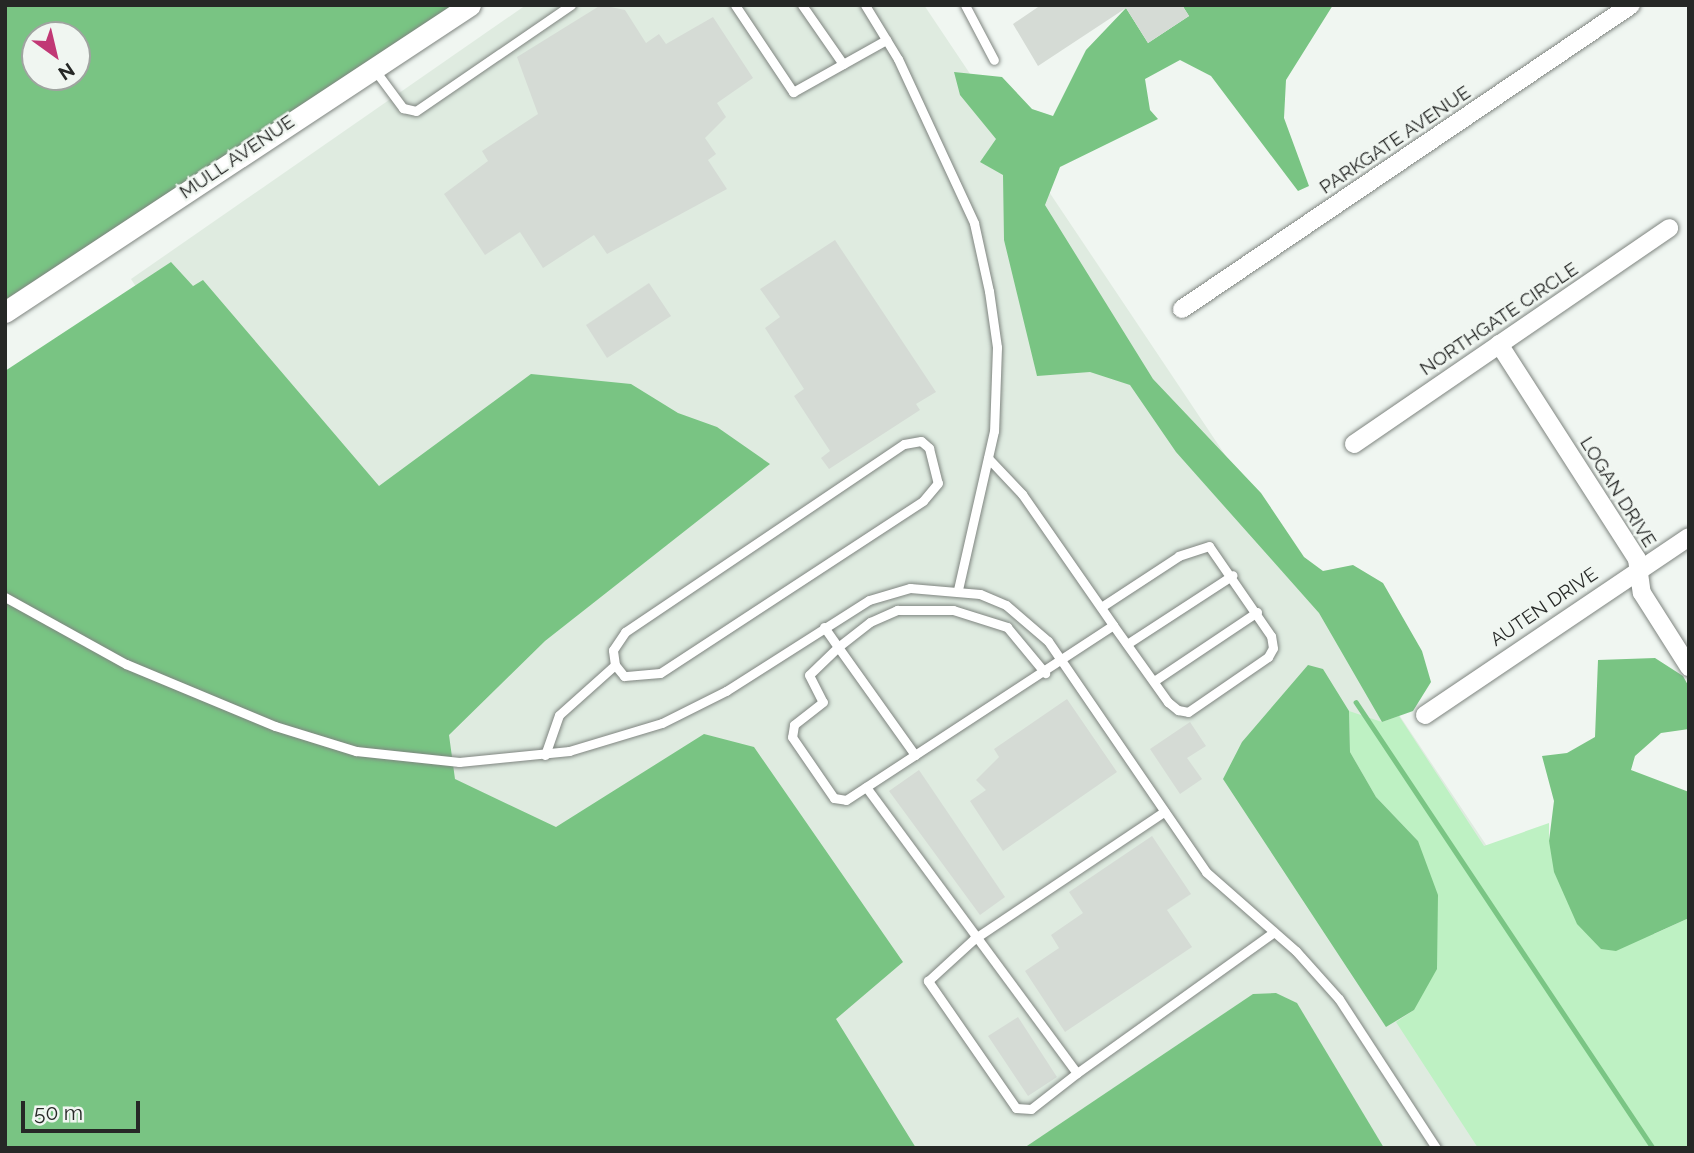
<!DOCTYPE html>
<html>
<head>
<meta charset="utf-8">
<style>
  body { margin:0 }
  #map { position:relative; width:1694px; height:1153px; overflow:hidden; background:#f0f6f1; font-family:Raleway,sans-serif }
  div>[style] { position:absolute }
  [style*='--x'] { left:calc(var(--x)*1px); top:calc(var(--y)*1px); width:calc(var(--w)*1px); rotate:calc(var(--a)*1deg) }
  .built>* { inset:0; background:#dfebe0 }
  .green>* { inset:0; background:#bef1c3 }
  .forest>* { inset:0; background:#79c483 }
  .stream>* { height:4.5px; margin:-2.25px; padding:0 2.25px; transform-origin:2.25px; border-radius:2.25px; background:#7ac584 }
  .building>* { inset:0; background:#d5dbd5 }
  .roads { filter:drop-shadow(0 0 2px #7f8580) drop-shadow(0 0 2px #7f8580) }
  .service>* { height:9px; margin:-4.5px; padding:0 4.5px; transform-origin:4.5px; border-radius:4.5px; background:#fff }
  .minor>* { height:18px; margin:-9px; padding:0 9px; transform-origin:9px; border-radius:9px; background:#fff }
  .tertiary>* { height:21px; margin:-10.5px; padding:0 10.5px; transform-origin:10.5px; border-radius:10.5px; background:#fff }
  span { translate:-50% -50%; white-space:nowrap; text-align:center; line-height:1.15; -webkit-text-stroke:5px #f0f6f1; paint-order:stroke }
  .street-label { font-size:19px; color:#262826 }
  .frame { position:absolute; inset:0; border:7px solid #262826; pointer-events:none }
  .north { position:absolute; left:21px; top:21px; width:70px; height:70px; box-sizing:border-box; background:#f0f6f1; border:2px solid #9fa4a0; border-radius:50%; rotate:146deg; font-size:19px; font-weight:700; line-height:28px; text-align:center; color:#262826 }
  .north::after { content:''; display:block; margin:auto; width:24px; height:32px; background:#c13875; clip-path:polygon(50% 0,100% 100%,50% 72%,0 100%) }
  .scale { position:absolute; left:21px; top:1101px; width:119px; height:32px; box-sizing:border-box; border:4px solid #262826; border-top:0; padding-left:9px; font-size:21px; line-height:24px; white-space:nowrap; color:#262826; -webkit-text-stroke:5px #f0f6f1; paint-order:stroke }
</style>
</head>
<body>
<div id="map">
  <div class="built">
    <div style="clip-path:polygon(526px 5px,924px 5px,1689px 1148px,694px 1148px,131px 279px)"></div>
  </div>
  <div class="green">
    <div style="clip-path:polygon(1349px 711px,1382px 722px,1399px 716px,1484px 846px,1549px 823px,1549px 842px,1654px 934px,1689px 918px,1689px 1148px,1478px 1148px,1396px 1022px,1414px 1010px,1418px 841px,1376px 797px,1350px 752px)"></div>
  </div>
  <div class="forest">
    <div style="clip-path:polygon(evenodd,5px 5px,455px 5px,5px 300px,5px 5px,35px 35px,77px 35px,77px 77px,35px 77px,35px 35px)"></div>
    <div style="clip-path:polygon(1182px 5px,1333px 5px,1286px 80px,1284px 118px,1309px 186px,1298px 191px,1211px 76px,1180px 60px,1145px 79px,1150px 110px,1158px 119px,1060px 167px,1045px 205px,1153px 379px,1261px 493px,1304px 557px,1323px 571px,1353px 565px,1383px 583px,1422px 651px,1431px 682px,1413px 711px,1382px 722px,1319px 613px,1176px 452px,1130px 385px,1090px 372px,1037px 376px,1004px 240px,1003px 175px,980px 162px,996px 139px,960px 95px,954px 72px,1002px 77px,1032px 109px,1053px 116px,1086px 50px,1126px 8px,1148px 43px,1189px 16px)"></div>
    <div style="clip-path:polygon(171px 262px,193px 286px,203px 280px,379px 486px,531px 374px,631px 384px,678px 413px,717px 427px,770px 464px,545px 641px,449px 735px,455px 779px,556px 827px,704px 734px,754px 747px,903px 962px,836px 1019px,916px 1148px,5px 1148px,5px 371px)"></div>
    <div style="clip-path:polygon(1655px 658px,1683px 676px,1689px 687px,1689px 729px,1661px 733px,1635px 756px,1631px 770px,1689px 792px,1689px 918px,1616px 951px,1601px 949px,1577px 924px,1554px 872px,1549px 841px,1554px 801px,1542px 756px,1567px 753px,1595px 737px,1598px 660px)"></div>
    <div style="clip-path:polygon(1308px 665px,1323px 669px,1349px 711px,1350px 752px,1376px 797px,1418px 841px,1438px 895px,1437px 969px,1414px 1010px,1386px 1027px,1223px 779px,1242px 742px)"></div>
    <div style="clip-path:polygon(1276px 993px,1297px 1003px,1384px 1148px,1024px 1148px,1253px 994px)"></div>
  </div>
  <div class="stream">
    <div style="--x:1356;--y:702;--w:536;--a:56.34"></div>
  </div>
  <div class="building">
    <div style="clip-path:polygon(601px 5px,625px 10px,646px 43px,659px 34px,666px 44px,713px 17px,753px 78px,717px 103px,726px 117px,705px 138px,716px 154px,708px 160px,727px 189px,607px 254px,594px 235px,543px 268px,520px 232px,485px 255px,444px 194px,488px 161px,482px 151px,538px 114px,517px 57px)"></div>
    <div style="clip-path:polygon(1041px 5px,1182px 5px,1189px 16px,1148px 43px,1126px 8px,1038px 66px,1013px 24px)"></div>
    <div style="clip-path:polygon(835px 240px,936px 392px,916px 404px,920px 410px,829px 469px,821px 458px,830px 451px,794px 396px,804px 389px,765px 328px,780px 317px,760px 289px)"></div>
    <div style="clip-path:polygon(649px 283px,671px 316px,607px 358px,586px 325px)"></div>
    <div style="clip-path:polygon(1067px 699px,1117px 772px,1003px 851px,970px 801px,986px 790px,976px 780px,999px 757px,994px 749px)"></div>
    <div style="clip-path:polygon(1190px 722px,1206px 746px,1187px 758px,1202px 779px,1180px 794px,1150px 749px)"></div>
    <div style="clip-path:polygon(919px 770px,1005px 897px,980px 915px,889px 791px)"></div>
    <div style="clip-path:polygon(1152px 836px,1191px 894px,1167px 910px,1192px 947px,1065px 1032px,1025px 971px,1059px 948px,1051px 935px,1083px 913px,1069px 892px)"></div>
    <div style="clip-path:polygon(1018px 1017px,1057px 1077px,1028px 1096px,988px 1036px)"></div>
  </div>
  <div class="roads">
    <div class="service">
      <div style="--x:735;--y:5;--w:105;--a:56.3"></div>
      <div style="--x:793;--y:92;--w:107;--a:-29.2"></div>
      <div style="--x:802;--y:5;--w:72;--a:55.2"></div>
      <div style="--x:865;--y:5;--w:63;--a:58.6"></div>
      <div style="--x:898;--y:59;--w:181;--a:65.1"></div>
      <div style="--x:974;--y:223;--w:70;--a:77.6"></div>
      <div style="--x:989;--y:291;--w:57;--a:81.9"></div>
      <div style="--x:997;--y:347;--w:84;--a:92"></div>
      <div style="--x:994;--y:431;--w:163;--a:102.8"></div>
      <div style="--x:965;--y:5;--w:62;--a:62.2"></div>
      <div style="--x:374;--y:69;--w:49;--a:53.4"></div>
      <div style="--x:403;--y:108;--w:13;--a:13"></div>
      <div style="--x:416;--y:111;--w:188;--a:-34.4"></div>
      <div style="--x:988;--y:458;--w:50;--a:46.6"></div>
      <div style="--x:1022;--y:494;--w:160;--a:55.2"></div>
      <div style="--x:1113;--y:625;--w:95;--a:54.5"></div>
      <div style="--x:1168;--y:702;--w:13;--a:39"></div>
      <div style="--x:1178;--y:710;--w:10;--a:11"></div>
      <div style="--x:1188;--y:712;--w:97;--a:-34.5"></div>
      <div style="--x:1268;--y:657;--w:10;--a:-61"></div>
      <div style="--x:1273;--y:648;--w:12;--a:-99"></div>
      <div style="--x:1271;--y:636;--w:109;--a:-124.6"></div>
      <div style="--x:1209;--y:546;--w:32;--a:162"></div>
      <div style="--x:1179;--y:556;--w:93;--a:146.8"></div>
      <div style="--x:5;--y:597;--w:138;--a:29"></div>
      <div style="--x:126;--y:664;--w:161;--a:22.6"></div>
      <div style="--x:275;--y:726;--w:85;--a:17.2"></div>
      <div style="--x:356;--y:751;--w:104;--a:6.1"></div>
      <div style="--x:459;--y:762;--w:111;--a:-5.7"></div>
      <div style="--x:569;--y:751;--w:97;--a:-16.8"></div>
      <div style="--x:662;--y:723;--w:72;--a:-26.6"></div>
      <div style="--x:726;--y:691;--w:169;--a:-32.5"></div>
      <div style="--x:869;--y:600;--w:43;--a:-16.3"></div>
      <div style="--x:910;--y:588;--w:70;--a:4.9"></div>
      <div style="--x:980;--y:594;--w:28;--a:23"></div>
      <div style="--x:1006;--y:605;--w:55;--a:40.6"></div>
      <div style="--x:1048;--y:641;--w:280;--a:55.6"></div>
      <div style="--x:1206;--y:872;--w:120;--a:41.3"></div>
      <div style="--x:1296;--y:951;--w:64;--a:48.1"></div>
      <div style="--x:1339;--y:999;--w:178;--a:56.9"></div>
      <div style="--x:824;--y:627;--w:24;--a:55"></div>
      <div style="--x:838;--y:647;--w:40;--a:136"></div>
      <div style="--x:809;--y:675;--w:30;--a:63"></div>
      <div style="--x:823;--y:702;--w:37;--a:142"></div>
      <div style="--x:794;--y:725;--w:12;--a:99"></div>
      <div style="--x:792;--y:737;--w:74;--a:55.5"></div>
      <div style="--x:834;--y:798;--w:12;--a:9"></div>
      <div style="--x:846;--y:800;--w:319;--a:-33.2"></div>
      <div style="--x:1127;--y:644;--w:126;--a:-33.1"></div>
      <div style="--x:1154;--y:681;--w:124;--a:-33.8"></div>
      <div style="--x:545;--y:755;--w:42;--a:-70.7"></div>
      <div style="--x:559;--y:715;--w:75;--a:-41.8"></div>
      <div style="--x:615;--y:665;--w:15;--a:-98"></div>
      <div style="--x:613;--y:650;--w:22;--a:-56"></div>
      <div style="--x:625;--y:632;--w:336;--a:-34"></div>
      <div style="--x:904;--y:444;--w:17;--a:-10"></div>
      <div style="--x:921;--y:441;--w:11;--a:41"></div>
      <div style="--x:929;--y:448;--w:36;--a:76"></div>
      <div style="--x:938;--y:483;--w:23;--a:130"></div>
      <div style="--x:923;--y:501;--w:314;--a:146.8"></div>
      <div style="--x:660;--y:673;--w:36;--a:175"></div>
      <div style="--x:624;--y:676;--w:14;--a:-129"></div>
      <div style="--x:915;--y:755;--w:133;--a:-125.5"></div>
      <div style="--x:838;--y:647;--w:41;--a:-38"></div>
      <div style="--x:870;--y:622;--w:30;--a:-24"></div>
      <div style="--x:897;--y:610;--w:56;--a:0"></div>
      <div style="--x:953;--y:610;--w:57;--a:17.5"></div>
      <div style="--x:1007;--y:627;--w:60;--a:50.4"></div>
      <div style="--x:866;--y:787;--w:355;--a:53.6"></div>
      <div style="--x:1077;--y:1073;--w:242;--a:-35.6"></div>
      <div style="--x:1077;--y:1073;--w:58;--a:142"></div>
      <div style="--x:1031;--y:1109;--w:15;--a:-176"></div>
      <div style="--x:1016;--y:1108;--w:155;--a:-124.7"></div>
      <div style="--x:928;--y:981;--w:62;--a:-42.4"></div>
      <div style="--x:974;--y:939;--w:229;--a:-33.8"></div>
    </div>
    <div class="minor">
      <div style="--x:1182;--y:309;--w:542;--a:-34.1"></div>
      <div style="--x:1499;--y:344;--w:255;--a:57.3"></div>
      <div style="--x:1637;--y:559;--w:34;--a:82"></div>
      <div style="--x:1642;--y:593;--w:88;--a:57.6"></div>
      <div style="--x:1354;--y:444;--w:382;--a:-34.4"></div>
      <div style="--x:1425;--y:715;--w:318;--a:-34"></div>
    </div>
    <div class="tertiary">
      <div style="--x:5;--y:312;--w:557;--a:-33.43"></div>
    </div>
  </div>
  <div class="street-label">
    <span style="left:1395px;top:140px;rotate:-34deg">PARKGATE AVENUE</span>
    <span style="left:237px;top:157px;rotate:-34deg">MULL AVENUE</span>
    <span style="left:1499px;top:319px;rotate:-34deg">NORTHGATE CIRCLE</span>
    <span style="left:1618px;top:492px;rotate:58deg">LOGAN DRIVE</span>
    <span style="left:1544px;top:607px;rotate:-34deg">AUTEN DRIVE</span>
  </div>
  <div class="frame"></div>
  <div class="north">N</div>
  <div class="scale">50 m</div>
</div>
</body>
</html>
